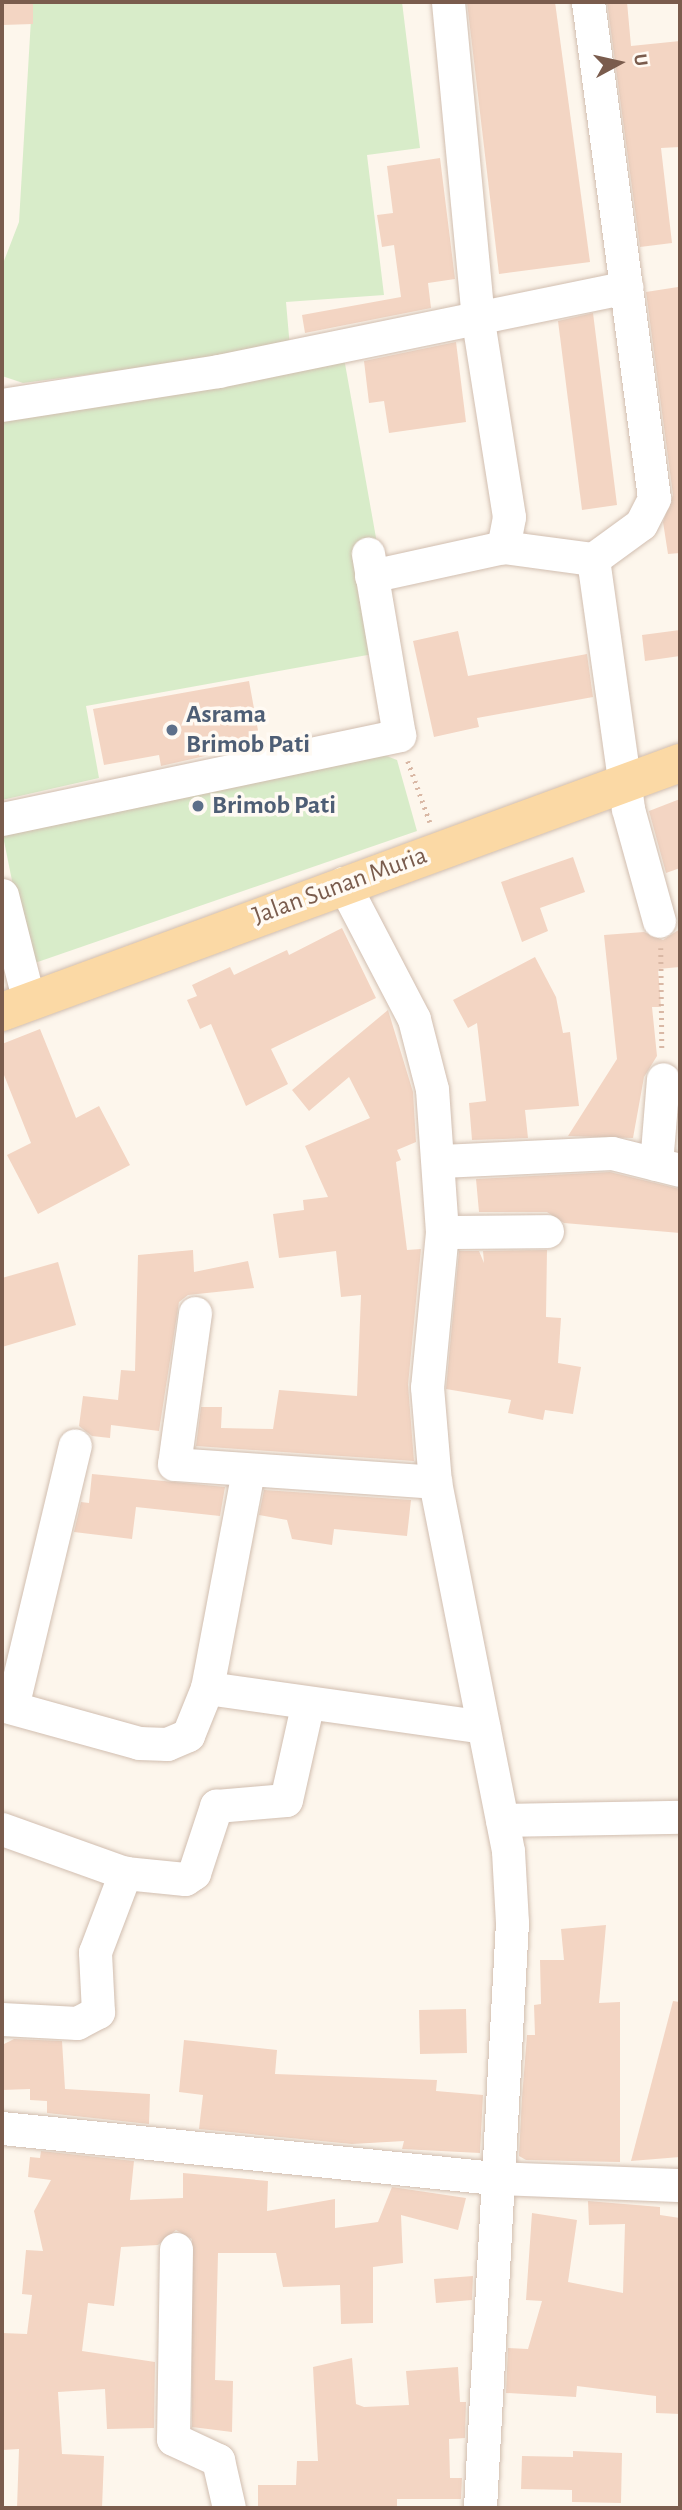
<!DOCTYPE html>
<html>
<head>
<meta charset="utf-8">
<style>
  body { margin:0 }
  #map { position:relative; width:682px; height:2510px; overflow:hidden; background:#fdf6ec; font-family:"Alegreya Sans",sans-serif }
  div>[style] { position:absolute }
  [style*='--x'] { left:calc(var(--x)*1px); top:calc(var(--y)*1px); width:calc(var(--w)*1px); rotate:calc(var(--a)*1deg) }
  .green>* { inset:0; background:#d8ecc9 }
  .building>* { inset:0; background:#f3d5c3 }
  .path>* { height:4.5px; margin-top:-2.25px; transform-origin:0; background:repeating-linear-gradient(90deg,#d9b8a5 0 2px,transparent 0 7px) }
  .roads { filter:drop-shadow(0 0 2px #d1beb0) drop-shadow(0 0 2px #d1beb0) }
  .minor>* { height:33px; margin:-16.5px; padding:0 16.5px; transform-origin:16.5px; border-radius:16.5px; background:#fff }
  .major>* { height:38px; margin:-19px; padding:0 19px; transform-origin:19px; border-radius:19px; background:#fbd9a5 }
  .dots>* { width:19px; height:19px; translate:-50% -50%; box-sizing:border-box; border:4px solid #fffaf3; border-radius:50% }
  span { translate:-50% -50%; white-space:nowrap; text-align:center; line-height:1.15; -webkit-text-stroke:7px #fffaf3; paint-order:stroke }
  .service-label { font-size:26px; color:#4e5e75; font-weight:700 }
  .left { translate:0 -50%; text-align:left }
  .street-label { font-size:26px; color:#7a5c4d }
  .frame { position:absolute; inset:0; border:4px solid #7a5c4d; pointer-events:none }
  .north { position:absolute; left:584px; top:28px; width:70px; height:70px; -webkit-text-stroke:5px #fffaf3; paint-order:stroke; rotate:82deg; font-size:19px; font-weight:700; line-height:28px; text-align:center; color:#7a5c4d }
  .north::after { content:''; display:block; margin:auto; width:24px; height:32px; background:#7a5c4d; clip-path:polygon(50% 0,100% 100%,50% 72%,0 100%) }
</style>
</head>
<body>
<div id="map">
  <div class="green">
    <div style="clip-path:polygon(32px 2px,402px 2px,420px 148px,367px 155px,384px 295px,286px 302px,290px 348px,23px 383px,2px 376px,2px 266px,19px 222px)"></div>
    <div style="clip-path:polygon(344px 358px,378px 549px,373px 654px,86px 706px,99px 778px,2px 800px,2px 419px)"></div>
    <div style="clip-path:polygon(384px 755px,397px 760px,417px 831px,29px 965px,2px 831px)"></div>
  </div>
  <div class="building">
    <div style="clip-path:polygon(467px 2px,555px 2px,590px 262px,499px 274px)"></div>
    <div style="clip-path:polygon(607px 2px,627px 2px,631px 46px,680px 41px,680px 147px,661px 148px,672px 243px,640px 247px)"></div>
    <div style="clip-path:polygon(2px 3px,33px 3px,33px 24px,2px 25px)"></div>
    <div style="clip-path:polygon(440px 158px,455px 279px,428px 283px,431px 308px,305px 333px,302px 315px,401px 297px,394px 245px,382px 247px,377px 215px,393px 213px,387px 166px)"></div>
    <div style="clip-path:polygon(678px 287px,680px 553px,668px 554px,663px 522px,673px 495px,646px 292px)"></div>
    <div style="clip-path:polygon(593px 313px,617px 505px,582px 510px,558px 321px)"></div>
    <div style="clip-path:polygon(456px 342px,466px 422px,389px 433px,384px 401px,369px 403px,364px 361px)"></div>
    <div style="clip-path:polygon(680px 630px,680px 656px,645px 661px,642px 635px)"></div>
    <div style="clip-path:polygon(458px 631px,468px 676px,587px 654px,593px 697px,477px 718px,479px 727px,434px 737px,413px 641px)"></div>
    <div style="clip-path:polygon(249px 681px,259px 736px,212px 745px,214px 754px,161px 766px,159px 755px,104px 765px,93px 709px)"></div>
    <div style="clip-path:polygon(680px 799px,680px 868px,666px 873px,649px 811px)"></div>
    <div style="clip-path:polygon(573px 857px,585px 892px,540px 908px,548px 931px,522px 942px,501px 882px)"></div>
    <div style="clip-path:polygon(342px 928px,376px 998px,271px 1049px,288px 1084px,246px 1106px,211px 1024px,200px 1029px,187px 1000px,197px 996px,192px 985px,230px 967px,234px 975px,287px 950px,289px 955px)"></div>
    <div style="clip-path:polygon(680px 929px,680px 967px,658px 969px,661px 1007px,652px 1007px,657px 1056px,644px 1077px,633px 1138px,568px 1136px,617px 1059px,604px 935px,644px 932px,663px 940px)"></div>
    <div style="clip-path:polygon(535px 957px,556px 997px,563px 1033px,570px 1032px,579px 1106px,525px 1110px,528px 1138px,472px 1140px,469px 1103px,486px 1101px,477px 1023px,468px 1028px,453px 1000px)"></div>
    <div style="clip-path:polygon(388px 1010px,413px 1092px,416px 1142px,397px 1150px,401px 1160px,396px 1162px,407px 1250px,421px 1249px,408px 1385px,414px 1461px,196px 1446px,201px 1407px,222px 1407px,221px 1428px,273px 1429px,279px 1390px,357px 1396px,361px 1295px,341px 1297px,336px 1251px,279px 1258px,273px 1214px,304px 1210px,303px 1200px,328px 1197px,305px 1146px,370px 1118px,349px 1077px,309px 1111px,292px 1090px)"></div>
    <div style="clip-path:polygon(40px 1029px,76px 1118px,99px 1106px,130px 1165px,38px 1214px,7px 1155px,31px 1143px,2px 1070px,2px 1044px)"></div>
    <div style="clip-path:polygon(610px 1172px,680px 1189px,680px 1233px,564px 1223px,547px 1212px,479px 1212px,476px 1179px)"></div>
    <div style="clip-path:polygon(193px 1250px,194px 1272px,248px 1261px,254px 1288px,188px 1295px,179px 1302px,159px 1431px,111px 1425px,110px 1438px,92px 1436px,79px 1426px,83px 1396px,118px 1400px,121px 1370px,135px 1371px,138px 1255px)"></div>
    <div style="clip-path:polygon(547px 1250px,546px 1317px,561px 1318px,558px 1363px,581px 1367px,573px 1414px,545px 1410px,543px 1420px,508px 1413px,511px 1400px,446px 1389px,459px 1251px,479px 1251px,484px 1263px,483px 1251px)"></div>
    <div style="clip-path:polygon(58px 1262px,76px 1325px,2px 1347px,2px 1278px)"></div>
    <div style="clip-path:polygon(92px 1474px,225px 1487px,220px 1516px,136px 1507px,132px 1539px,74px 1532px,81px 1502px,89px 1503px)"></div>
    <div style="clip-path:polygon(264px 1490px,411px 1500px,407px 1536px,334px 1529px,332px 1545px,292px 1539px,287px 1520px,259px 1515px)"></div>
    <div style="clip-path:polygon(606px 1925px,599px 2003px,620px 2002px,620px 2162px,526px 2160px,519px 2156px,522px 2098px,527px 2035px,535px 2035px,534px 2005px,541px 2004px,540px 1960px,564px 1960px,561px 1929px)"></div>
    <div style="clip-path:polygon(673px 2001px,680px 2002px,680px 2157px,631px 2161px)"></div>
    <div style="clip-path:polygon(466px 2009px,467px 2053px,420px 2054px,419px 2010px)"></div>
    <div style="clip-path:polygon(14px 2039px,62px 2041px,65px 2089px,150px 2094px,149px 2124px,47px 2113px,47px 2101px,30px 2100px,30px 2089px,2px 2090px,2px 2045px)"></div>
    <div style="clip-path:polygon(184px 2040px,277px 2050px,275px 2074px,437px 2080px,436px 2091px,483px 2095px,480px 2153px,402px 2149px,404px 2141px,352px 2144px,199px 2129px,203px 2095px,179px 2092px)"></div>
    <div style="clip-path:polygon(41px 2151px,134px 2161px,130px 2200px,183px 2198px,183px 2173px,268px 2181px,267px 2211px,335px 2199px,335px 2228px,378px 2222px,392px 2187px,466px 2198px,458px 2230px,401px 2215px,403px 2263px,373px 2267px,373px 2323px,341px 2324px,340px 2285px,283px 2287px,276px 2253px,218px 2253px,215px 2380px,233px 2381px,232px 2432px,192px 2427px,192px 2239px,176px 2230px,158px 2245px,121px 2247px,114px 2306px,88px 2303px,82px 2351px,155px 2362px,154px 2428px,107px 2429px,105px 2389px,58px 2392px,62px 2454px,104px 2456px,102px 2508px,17px 2508px,19px 2449px,2px 2450px,2px 2333px,27px 2334px,32px 2295px,22px 2294px,26px 2250px,43px 2251px,34px 2211px,51px 2180px,28px 2177px,30px 2157px,40px 2158px)"></div>
    <div style="clip-path:polygon(588px 2201px,660px 2207px,660px 2215px,680px 2218px,680px 2414px,656px 2413px,656px 2396px,577px 2386px,576px 2397px,506px 2393px,508px 2348px,528px 2349px,542px 2301px,526px 2300px,532px 2213px,577px 2220px,568px 2282px,623px 2293px,625px 2224px,589px 2225px)"></div>
    <div style="clip-path:polygon(473px 2276px,472px 2300px,436px 2303px,434px 2279px)"></div>
    <div style="clip-path:polygon(352px 2358px,356px 2404px,364px 2407px,409px 2405px,406px 2371px,458px 2367px,460px 2402px,466px 2402px,465px 2438px,449px 2439px,450px 2478px,462px 2478px,461px 2499px,397px 2499px,397px 2508px,258px 2508px,258px 2485px,296px 2485px,297px 2461px,318px 2461px,313px 2367px)"></div>
    <div style="clip-path:polygon(573px 2451px,622px 2453px,621px 2503px,572px 2502px,572px 2490px,521px 2489px,522px 2456px,573px 2457px)"></div>
  </div>
  <div class="path">
    <div style="--x:408;--y:761;--w:65;--a:70.2"></div>
    <div style="--x:661;--y:948;--w:103;--a:89.4"></div>
  </div>
  <div class="roads">
    <div class="minor">
      <div style="--x:448;--y:2;--w:320;--a:84.6"></div>
      <div style="--x:478;--y:321;--w:198;--a:81"></div>
      <div style="--x:509;--y:517;--w:31;--a:101"></div>
      <div style="--x:503;--y:547;--w:91;--a:7.6"></div>
      <div style="--x:593;--y:559;--w:59;--a:-36.1"></div>
      <div style="--x:641;--y:524;--w:29;--a:-63"></div>
      <div style="--x:654;--y:498;--w:500;--a:-97.58"></div>
      <div style="--x:2;--y:405;--w:219;--a:-8.9"></div>
      <div style="--x:218;--y:371;--w:417;--a:-11.6"></div>
      <div style="--x:593;--y:559;--w:252;--a:82"></div>
      <div style="--x:628;--y:809;--w:116;--a:74.5"></div>
      <div style="--x:371;--y:576;--w:135;--a:-12.4"></div>
      <div style="--x:2;--y:819;--w:406;--a:-11.9"></div>
      <div style="--x:399;--y:735;--w:184;--a:-99.7"></div>
      <div style="--x:343;--y:883;--w:153;--a:62.4"></div>
      <div style="--x:414;--y:1019;--w:72;--a:75.6"></div>
      <div style="--x:432;--y:1089;--w:143;--a:86"></div>
      <div style="--x:442;--y:1232;--w:156;--a:95.5"></div>
      <div style="--x:427;--y:1387;--w:95;--a:85.2"></div>
      <div style="--x:435;--y:1482;--w:376;--a:78.8"></div>
      <div style="--x:508;--y:1851;--w:71;--a:86.8"></div>
      <div style="--x:512;--y:1922;--w:587;--a:93.13"></div>
      <div style="--x:2;--y:895;--w:110;--a:75.8"></div>
      <div style="--x:441;--y:1161;--w:171;--a:-2.7"></div>
      <div style="--x:612;--y:1153;--w:70;--a:14"></div>
      <div style="--x:656;--y:1164;--w:85;--a:-85.3"></div>
      <div style="--x:442;--y:1232;--w:105;--a:-0.5"></div>
      <div style="--x:195;--y:1313;--w:152;--a:97.9"></div>
      <div style="--x:174;--y:1464;--w:262;--a:3.9"></div>
      <div style="--x:207;--y:1688;--w:279;--a:8"></div>
      <div style="--x:2;--y:1705;--w:142;--a:15.5"></div>
      <div style="--x:139;--y:1743;--w:28;--a:2"></div>
      <div style="--x:167;--y:1744;--w:23;--a:-23"></div>
      <div style="--x:188;--y:1735;--w:51;--a:-68"></div>
      <div style="--x:207;--y:1688;--w:221;--a:-79.3"></div>
      <div style="--x:12;--y:1707;--w:269;--a:-76.5"></div>
      <div style="--x:502;--y:1820;--w:178;--a:-1"></div>
      <div style="--x:2;--y:1829;--w:131;--a:19.7"></div>
      <div style="--x:2;--y:2019;--w:75;--a:3.1"></div>
      <div style="--x:77;--y:2023;--w:24;--a:-28"></div>
      <div style="--x:98;--y:2012;--w:60;--a:-92.9"></div>
      <div style="--x:95;--y:1952;--w:85;--a:-69.2"></div>
      <div style="--x:125;--y:1873;--w:60;--a:5.7"></div>
      <div style="--x:185;--y:1879;--w:11;--a:-34"></div>
      <div style="--x:194;--y:1873;--w:71;--a:-71.8"></div>
      <div style="--x:216;--y:1806;--w:70;--a:-4.9"></div>
      <div style="--x:286;--y:1800;--w:96;--a:-77.4"></div>
      <div style="--x:2;--y:2128;--w:497;--a:5.8"></div>
      <div style="--x:496;--y:2178;--w:184;--a:2.2"></div>
      <div style="--x:176;--y:2249;--w:190;--a:90.9"></div>
      <div style="--x:173;--y:2439;--w:50;--a:25"></div>
      <div style="--x:218;--y:2460;--w:49;--a:77.1"></div>
    </div>
    <div class="major">
      <div style="--x:2;--y:1012;--w:722;--a:-20.17"></div>
    </div>
  </div>
  <div class="dots">
    <div style="left:172px;top:730px;background:#5c6f8a"></div>
    <div style="left:198px;top:806px;background:#5c6f8a"></div>
  </div>
  <div class="service-label">
    <span class="left" style="left:186px;top:730px">Asrama<br>Brimob Pati</span>
    <span class="left" style="left:212px;top:806px">Brimob Pati</span>
  </div>
  <div class="street-label">
    <span style="left:340px;top:886px;rotate:-20deg">Jalan Sunan Muria</span>
  </div>
  <div class="frame"></div>
  <div class="north">U</div>
</div>
</body>
</html>
